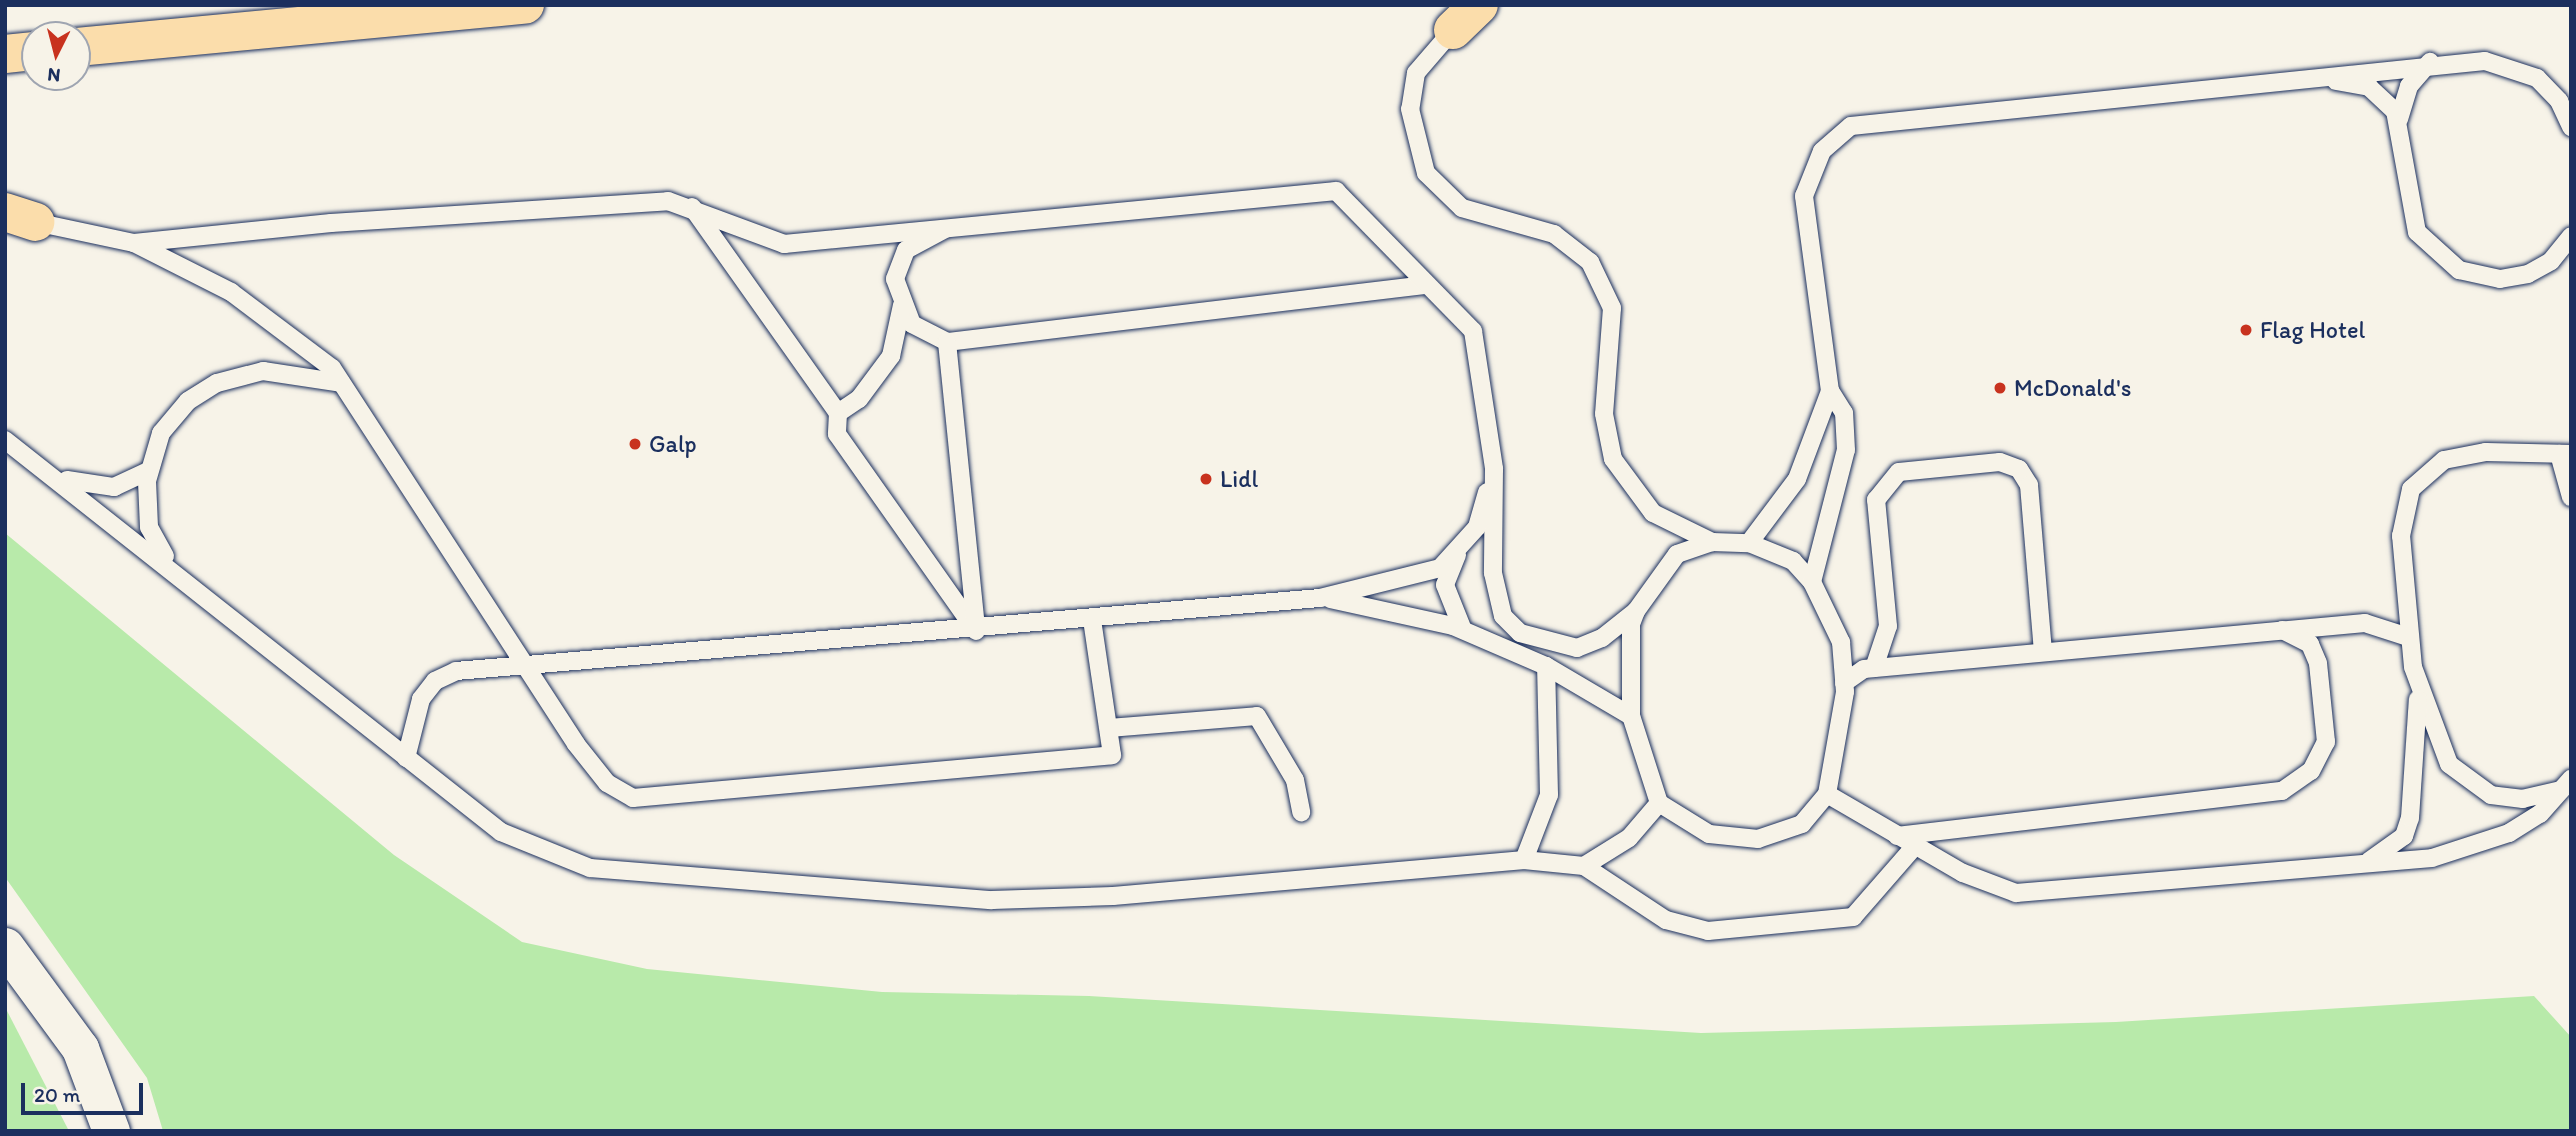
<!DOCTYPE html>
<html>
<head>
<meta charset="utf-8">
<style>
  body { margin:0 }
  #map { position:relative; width:2576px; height:1136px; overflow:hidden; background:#f7f3e8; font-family:Itim,sans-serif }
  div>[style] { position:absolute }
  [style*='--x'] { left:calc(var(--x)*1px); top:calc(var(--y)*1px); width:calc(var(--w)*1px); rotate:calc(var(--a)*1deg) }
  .green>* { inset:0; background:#b8eaaa }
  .roads { filter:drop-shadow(0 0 2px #1b2f5e) drop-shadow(0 0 2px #1b2f5e) }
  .service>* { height:18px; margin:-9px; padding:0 9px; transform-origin:9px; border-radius:9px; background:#f7f3e8 }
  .minor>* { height:37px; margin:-18.5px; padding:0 18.5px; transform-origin:18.5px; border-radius:18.5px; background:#f7f3e8 }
  .motorway>* { height:38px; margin:-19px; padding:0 19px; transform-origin:19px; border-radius:19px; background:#fbddab }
  .dots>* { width:19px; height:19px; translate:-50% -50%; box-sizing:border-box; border:4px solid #f7f3e8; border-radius:50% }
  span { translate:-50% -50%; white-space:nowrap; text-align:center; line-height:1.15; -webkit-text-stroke:7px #f7f3e8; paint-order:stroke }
  .poi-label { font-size:24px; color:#1b2f5e }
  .left { translate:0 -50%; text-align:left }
  .frame { position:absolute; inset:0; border:7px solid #1b2f5e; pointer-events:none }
  .north { position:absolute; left:21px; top:21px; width:70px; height:70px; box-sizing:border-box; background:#f7f3e8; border:2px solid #9fa5b1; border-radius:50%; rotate:186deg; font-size:19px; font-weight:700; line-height:28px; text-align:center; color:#1b2f5e }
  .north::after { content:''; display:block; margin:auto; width:24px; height:32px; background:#c8321e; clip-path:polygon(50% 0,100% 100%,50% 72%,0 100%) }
  .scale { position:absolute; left:21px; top:1083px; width:122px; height:32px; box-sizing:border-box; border:4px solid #1b2f5e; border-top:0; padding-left:9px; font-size:21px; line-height:24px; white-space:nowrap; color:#1b2f5e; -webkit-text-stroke:5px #f7f3e8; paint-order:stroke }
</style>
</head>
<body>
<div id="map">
  <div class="green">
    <div style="clip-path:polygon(5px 533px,394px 855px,522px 942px,647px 969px,882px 992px,1089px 996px,1701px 1033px,2116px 1022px,2534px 996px,2571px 1037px,2571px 1131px,163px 1131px,147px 1078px,5px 877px)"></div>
    <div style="clip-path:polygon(5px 1007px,69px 1131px,5px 1131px)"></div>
  </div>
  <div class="roads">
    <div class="service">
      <div style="--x:1453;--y:30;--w:57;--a:130.7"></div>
      <div style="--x:1416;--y:73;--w:36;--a:99"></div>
      <div style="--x:1410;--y:109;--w:66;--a:76"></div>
      <div style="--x:1426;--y:173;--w:50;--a:44.2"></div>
      <div style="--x:1462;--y:208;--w:96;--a:15.8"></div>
      <div style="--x:1554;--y:234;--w:46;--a:37.9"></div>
      <div style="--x:1590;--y:262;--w:51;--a:64.4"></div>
      <div style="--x:1612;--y:308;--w:106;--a:94.3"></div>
      <div style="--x:1604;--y:414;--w:46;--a:78.7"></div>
      <div style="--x:1613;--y:459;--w:67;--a:53.5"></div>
      <div style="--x:1653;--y:513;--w:66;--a:26.2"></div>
      <div style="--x:2336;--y:81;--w:34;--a:10"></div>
      <div style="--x:2369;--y:87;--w:35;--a:43"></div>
      <div style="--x:2395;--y:111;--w:123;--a:79.7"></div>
      <div style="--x:2417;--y:232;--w:57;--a:42.1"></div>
      <div style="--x:2459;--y:270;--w:42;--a:12.4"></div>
      <div style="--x:2500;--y:279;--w:28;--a:-10"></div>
      <div style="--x:2528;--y:274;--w:26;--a:-29"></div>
      <div style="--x:2551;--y:261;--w:32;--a:-51"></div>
      <div style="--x:2399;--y:119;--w:34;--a:-73"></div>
      <div style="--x:2409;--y:86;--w:32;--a:-49"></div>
      <div style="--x:692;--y:207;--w:252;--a:54.7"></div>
      <div style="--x:838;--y:413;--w:21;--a:93"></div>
      <div style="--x:837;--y:434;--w:241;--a:54.8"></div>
      <div style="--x:35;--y:222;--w:101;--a:12"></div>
      <div style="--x:134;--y:243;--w:109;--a:26.8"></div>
      <div style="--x:231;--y:292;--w:126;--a:37"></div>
      <div style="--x:332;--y:368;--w:448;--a:57"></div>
      <div style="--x:576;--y:744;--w:50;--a:51.5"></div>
      <div style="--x:607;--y:783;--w:30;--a:30"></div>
      <div style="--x:633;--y:798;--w:481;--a:-5.1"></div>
      <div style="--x:1112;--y:755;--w:136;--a:-98.4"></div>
      <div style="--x:945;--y:229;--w:44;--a:151.7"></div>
      <div style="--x:906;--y:250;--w:31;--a:111"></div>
      <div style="--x:895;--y:279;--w:48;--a:69.3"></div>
      <div style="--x:912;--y:324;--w:39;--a:27"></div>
      <div style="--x:947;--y:342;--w:480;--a:-6.8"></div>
      <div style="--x:134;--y:243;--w:198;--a:-5.8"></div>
      <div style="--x:331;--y:223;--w:338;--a:-3.7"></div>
      <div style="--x:668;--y:201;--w:124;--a:20.3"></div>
      <div style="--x:784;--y:244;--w:555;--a:-5.48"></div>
      <div style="--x:1336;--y:191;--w:196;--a:45.6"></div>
      <div style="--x:1473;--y:331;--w:140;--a:81.3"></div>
      <div style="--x:1494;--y:469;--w:104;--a:90.6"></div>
      <div style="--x:1493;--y:573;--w:44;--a:76.9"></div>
      <div style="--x:1503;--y:616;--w:24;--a:45"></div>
      <div style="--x:1520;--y:633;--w:59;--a:14.7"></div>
      <div style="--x:1577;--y:648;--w:27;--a:-22"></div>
      <div style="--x:1602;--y:638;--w:43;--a:-38.5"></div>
      <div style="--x:947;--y:342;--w:286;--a:84.2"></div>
      <div style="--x:838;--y:413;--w:25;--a:-34"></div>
      <div style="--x:859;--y:399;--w:54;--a:-53.3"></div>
      <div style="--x:891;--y:356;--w:52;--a:-77.8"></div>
      <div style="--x:5;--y:440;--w:632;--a:38.32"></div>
      <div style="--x:501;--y:832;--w:96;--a:22"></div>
      <div style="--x:590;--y:868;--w:403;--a:4.6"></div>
      <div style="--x:992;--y:900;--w:121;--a:-1.9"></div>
      <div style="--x:1113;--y:896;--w:413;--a:-5"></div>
      <div style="--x:1524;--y:860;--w:60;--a:5.7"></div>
      <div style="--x:1584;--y:866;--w:53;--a:-31.9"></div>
      <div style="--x:1629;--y:838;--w:46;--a:-49.4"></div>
      <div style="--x:2559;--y:454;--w:45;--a:74.4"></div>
      <div style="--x:67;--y:480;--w:48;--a:8.5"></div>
      <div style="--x:114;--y:487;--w:38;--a:-25"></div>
      <div style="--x:1712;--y:542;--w:37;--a:2"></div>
      <div style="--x:1749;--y:543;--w:48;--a:22.2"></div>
      <div style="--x:1793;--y:561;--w:28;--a:48"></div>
      <div style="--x:1812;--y:582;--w:67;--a:64.2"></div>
      <div style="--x:1841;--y:642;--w:50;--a:85.4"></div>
      <div style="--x:1845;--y:692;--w:104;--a:100"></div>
      <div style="--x:1827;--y:794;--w:39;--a:130"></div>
      <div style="--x:1802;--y:824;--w:46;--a:161.2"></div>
      <div style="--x:1758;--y:839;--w:49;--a:-174.2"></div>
      <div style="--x:1709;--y:834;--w:59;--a:-148.2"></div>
      <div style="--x:1659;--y:803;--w:91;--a:-107.8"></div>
      <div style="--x:1631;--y:716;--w:92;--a:-90"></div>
      <div style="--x:1631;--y:624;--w:14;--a:-69"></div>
      <div style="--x:1636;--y:611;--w:70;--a:-54.3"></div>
      <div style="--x:1677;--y:554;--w:37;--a:-19"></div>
      <div style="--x:1749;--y:543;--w:80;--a:-53.1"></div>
      <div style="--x:1797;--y:479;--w:94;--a:-69.4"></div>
      <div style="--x:1457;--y:555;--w:32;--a:112"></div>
      <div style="--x:1445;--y:585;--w:48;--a:68.2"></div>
      <div style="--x:165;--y:556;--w:33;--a:-119"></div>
      <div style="--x:149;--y:527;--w:46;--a:-92.5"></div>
      <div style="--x:147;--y:481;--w:50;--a:-73.7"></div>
      <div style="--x:161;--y:433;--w:42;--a:-49.8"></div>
      <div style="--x:188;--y:401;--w:34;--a:-32"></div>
      <div style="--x:217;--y:383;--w:48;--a:-14.6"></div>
      <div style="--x:263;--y:371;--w:79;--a:8.7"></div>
      <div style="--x:1812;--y:582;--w:136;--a:-75.6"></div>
      <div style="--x:1846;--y:450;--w:37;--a:-93"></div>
      <div style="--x:1844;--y:413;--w:26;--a:-122"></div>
      <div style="--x:1830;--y:391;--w:197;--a:-97.6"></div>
      <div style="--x:1804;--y:196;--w:48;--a:-68.2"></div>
      <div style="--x:1822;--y:151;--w:38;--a:-41"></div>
      <div style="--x:1851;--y:126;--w:637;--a:-5.85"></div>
      <div style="--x:2485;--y:61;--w:55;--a:18.1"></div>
      <div style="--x:2537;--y:78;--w:32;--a:46"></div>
      <div style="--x:2559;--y:101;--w:29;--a:65"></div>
      <div style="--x:1330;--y:599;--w:126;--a:12.4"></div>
      <div style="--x:1453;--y:626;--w:101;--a:23.3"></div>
      <div style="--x:1546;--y:666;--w:99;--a:30.5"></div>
      <div style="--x:1874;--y:668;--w:44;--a:-71.6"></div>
      <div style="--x:1888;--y:626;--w:127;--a:-95.4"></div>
      <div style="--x:1876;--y:500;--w:36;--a:-51"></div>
      <div style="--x:1899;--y:472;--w:101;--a:-5.7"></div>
      <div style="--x:2000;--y:462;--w:20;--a:20"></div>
      <div style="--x:2019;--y:469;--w:19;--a:58"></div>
      <div style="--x:2029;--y:485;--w:167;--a:85.2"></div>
      <div style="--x:1844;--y:683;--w:24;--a:-35"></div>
      <div style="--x:1864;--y:669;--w:503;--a:-5.25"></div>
      <div style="--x:2365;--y:623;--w:45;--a:18"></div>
      <div style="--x:1109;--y:728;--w:148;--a:-4.6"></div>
      <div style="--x:1257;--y:716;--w:74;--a:59.3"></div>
      <div style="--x:1295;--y:780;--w:33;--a:79"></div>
      <div style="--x:406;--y:758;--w:61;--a:-75.7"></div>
      <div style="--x:421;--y:699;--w:23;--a:-52"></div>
      <div style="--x:435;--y:681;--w:23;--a:-25"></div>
      <div style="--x:456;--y:671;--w:867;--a:-4.83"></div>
      <div style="--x:1320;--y:598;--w:124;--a:-14"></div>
      <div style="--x:1440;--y:568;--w:55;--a:-47.9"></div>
      <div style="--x:1477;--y:527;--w:36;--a:-74"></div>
      <div style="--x:2561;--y:790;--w:39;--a:167"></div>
      <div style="--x:2523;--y:799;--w:32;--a:-173"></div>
      <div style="--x:2491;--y:795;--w:52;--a:-143.6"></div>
      <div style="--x:2449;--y:764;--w:103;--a:-110.4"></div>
      <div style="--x:2413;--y:667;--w:132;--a:-95.2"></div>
      <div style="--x:2401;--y:536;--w:48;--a:-78"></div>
      <div style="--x:2411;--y:489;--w:44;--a:-41.3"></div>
      <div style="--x:2444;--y:460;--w:43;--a:-10.8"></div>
      <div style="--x:2486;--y:452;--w:85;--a:1.3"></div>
      <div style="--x:1827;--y:794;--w:157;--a:30.2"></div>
      <div style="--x:1963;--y:873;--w:57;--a:20.7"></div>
      <div style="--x:2016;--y:893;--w:417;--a:-4.8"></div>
      <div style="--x:2432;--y:858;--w:81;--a:-18"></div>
      <div style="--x:2509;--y:833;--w:36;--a:-32"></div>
      <div style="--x:2540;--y:814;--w:47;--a:-48.5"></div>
      <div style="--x:1897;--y:836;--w:388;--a:-6.7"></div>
      <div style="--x:2282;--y:791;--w:35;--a:-35"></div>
      <div style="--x:2311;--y:771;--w:33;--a:-63"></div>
      <div style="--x:2326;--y:742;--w:79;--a:-95.8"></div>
      <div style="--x:2318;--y:663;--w:21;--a:-113"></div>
      <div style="--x:2310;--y:644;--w:31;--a:-153"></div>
      <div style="--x:1524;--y:860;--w:70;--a:-69"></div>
      <div style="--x:1549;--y:795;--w:129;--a:-91.3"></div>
      <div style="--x:2369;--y:861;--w:43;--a:-35.5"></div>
      <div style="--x:2404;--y:836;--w:19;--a:-72"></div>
      <div style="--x:2410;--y:818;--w:119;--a:-86.2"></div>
      <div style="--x:1584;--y:866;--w:98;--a:33.4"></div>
      <div style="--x:1666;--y:920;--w:43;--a:14.7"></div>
      <div style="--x:1708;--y:931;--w:146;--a:-5.5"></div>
      <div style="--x:1853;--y:917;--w:93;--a:-48.9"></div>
    </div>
    <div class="minor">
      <div style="--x:5;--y:946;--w:127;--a:53.7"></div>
      <div style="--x:80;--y:1048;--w:89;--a:69.5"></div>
    </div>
    <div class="motorway">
      <div style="--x:1453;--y:30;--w:36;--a:-44"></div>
      <div style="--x:77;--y:47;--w:450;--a:-5.4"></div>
      <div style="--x:5;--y:54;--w:30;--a:-6"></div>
      <div style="--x:5;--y:212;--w:32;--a:18"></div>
    </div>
  </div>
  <div class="dots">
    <div style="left:2246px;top:330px;background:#c8321e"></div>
    <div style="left:2000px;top:388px;background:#c8321e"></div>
    <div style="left:635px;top:444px;background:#c8321e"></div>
    <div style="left:1206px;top:479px;background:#c8321e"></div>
  </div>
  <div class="poi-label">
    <span class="left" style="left:2260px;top:330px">Flag Hotel</span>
    <span class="left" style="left:2014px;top:388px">McDonald's</span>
    <span class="left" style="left:649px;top:444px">Galp</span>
    <span class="left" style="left:1220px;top:479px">Lidl</span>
  </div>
  <div class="frame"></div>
  <div class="north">N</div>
  <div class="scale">20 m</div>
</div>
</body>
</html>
